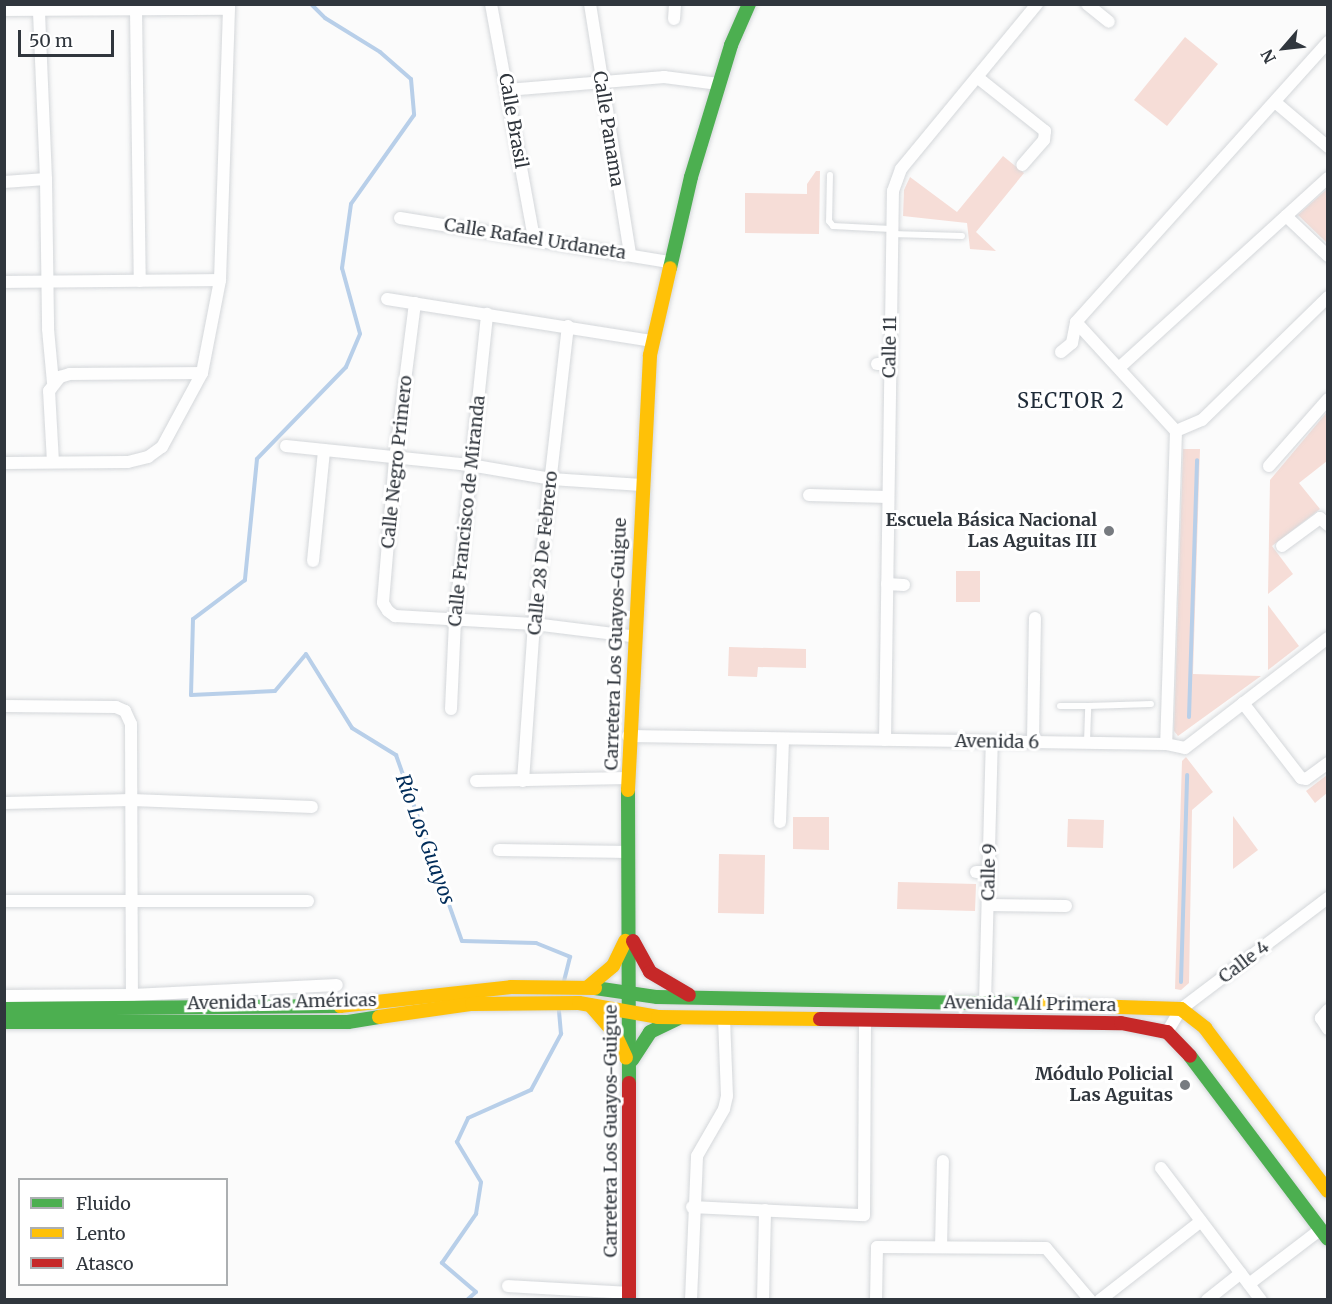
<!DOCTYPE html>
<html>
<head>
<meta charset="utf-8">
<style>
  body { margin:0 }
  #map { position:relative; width:1332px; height:1304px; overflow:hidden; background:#fbfbfb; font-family:Merriweather,serif }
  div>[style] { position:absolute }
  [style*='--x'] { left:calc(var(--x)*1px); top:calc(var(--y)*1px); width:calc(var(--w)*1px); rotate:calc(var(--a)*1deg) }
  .green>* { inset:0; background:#f6ddd7 }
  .stream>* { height:4px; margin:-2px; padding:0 2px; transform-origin:2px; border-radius:2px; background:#b8cfe9 }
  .roads { filter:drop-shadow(0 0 2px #d4d7da) drop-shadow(0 0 2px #d4d7da) }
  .lane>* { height:6px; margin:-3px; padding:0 3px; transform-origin:3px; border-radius:3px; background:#fefefe }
  .street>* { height:12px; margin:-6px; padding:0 6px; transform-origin:6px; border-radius:6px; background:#fefefe }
  .fast>* { height:14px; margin:-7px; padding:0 7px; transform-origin:7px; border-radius:7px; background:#4caf50 }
  .slow>* { height:14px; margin:-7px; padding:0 7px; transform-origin:7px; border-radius:7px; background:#ffc107 }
  .jam>* { height:14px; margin:-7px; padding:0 7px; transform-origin:7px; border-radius:7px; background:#c62828 }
  .dots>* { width:16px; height:16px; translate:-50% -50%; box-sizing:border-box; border:3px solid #fff; border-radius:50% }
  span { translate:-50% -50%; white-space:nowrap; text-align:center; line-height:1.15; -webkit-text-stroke:6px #fff; paint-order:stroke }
  .street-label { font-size:18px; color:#30363d }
  .poi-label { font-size:18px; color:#30363d; font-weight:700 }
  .right { translate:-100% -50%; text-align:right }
  .neighbourhood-label { font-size:20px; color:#202c39; letter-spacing:1.5px }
  .water-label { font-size:20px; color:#002c59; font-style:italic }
  .frame { position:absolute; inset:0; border:6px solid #30363d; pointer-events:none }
  .legend { position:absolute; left:18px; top:1178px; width:210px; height:108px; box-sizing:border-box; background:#fff; border:2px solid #acafb1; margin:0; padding:8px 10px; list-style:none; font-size:18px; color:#30363d }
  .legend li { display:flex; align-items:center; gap:12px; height:30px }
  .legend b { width:30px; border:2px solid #acafb1 }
  .north { position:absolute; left:1254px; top:18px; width:60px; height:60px; -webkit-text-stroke:4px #fff; paint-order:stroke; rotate:242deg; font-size:16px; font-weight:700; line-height:24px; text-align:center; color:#30363d }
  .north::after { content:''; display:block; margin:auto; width:21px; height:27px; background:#30363d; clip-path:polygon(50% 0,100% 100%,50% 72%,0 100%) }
  .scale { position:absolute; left:18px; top:30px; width:96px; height:27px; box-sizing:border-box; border:3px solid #30363d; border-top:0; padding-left:8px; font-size:18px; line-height:21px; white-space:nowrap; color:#30363d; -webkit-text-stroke:4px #fff; paint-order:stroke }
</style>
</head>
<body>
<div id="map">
  <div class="green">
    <div style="clip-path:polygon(1185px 37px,1218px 64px,1167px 126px,1134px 100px)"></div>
    <div style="clip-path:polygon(1003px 156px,1024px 173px,976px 232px,996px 251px,970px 249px,967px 223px,903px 216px,904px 190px,910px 177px,957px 212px)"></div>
    <div style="clip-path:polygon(816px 171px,820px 171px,819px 234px,745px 233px,745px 193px,807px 194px,807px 184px)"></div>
    <div style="clip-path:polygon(1327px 189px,1327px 243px,1298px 215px)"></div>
    <div style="clip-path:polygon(1327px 412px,1327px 461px,1299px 483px,1320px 509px,1272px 546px,1293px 574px,1268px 594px,1270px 480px)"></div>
    <div style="clip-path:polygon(1183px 449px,1200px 449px,1193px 674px,1261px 676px,1178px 736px,1174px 731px)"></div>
    <div style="clip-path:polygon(956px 571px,980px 571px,980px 602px,956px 602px)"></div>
    <div style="clip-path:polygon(1268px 605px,1299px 646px,1268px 670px)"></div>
    <div style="clip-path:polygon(729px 647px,806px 649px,806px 668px,758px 667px,757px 677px,728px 676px)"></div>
    <div style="clip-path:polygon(1186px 757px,1213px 792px,1192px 810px,1189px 983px,1181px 990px,1175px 989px,1182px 761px)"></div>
    <div style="clip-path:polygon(1327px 775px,1327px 793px,1315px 803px,1306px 791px)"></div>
    <div style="clip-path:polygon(1233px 816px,1258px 850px,1233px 869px)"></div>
    <div style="clip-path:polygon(793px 817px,829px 817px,829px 850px,793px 849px)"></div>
    <div style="clip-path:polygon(1068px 819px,1104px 820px,1103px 848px,1067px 847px)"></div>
    <div style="clip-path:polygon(719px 854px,765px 855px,764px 914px,718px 913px)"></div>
    <div style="clip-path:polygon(898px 882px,976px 884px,975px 911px,897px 909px)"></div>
  </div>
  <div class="stream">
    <div style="--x:311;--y:4;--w:20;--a:45"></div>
    <div style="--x:325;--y:18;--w:65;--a:31.7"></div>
    <div style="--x:380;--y:52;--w:41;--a:41.1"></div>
    <div style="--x:411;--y:79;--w:36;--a:85"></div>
    <div style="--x:414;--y:115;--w:109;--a:125.3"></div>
    <div style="--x:351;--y:204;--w:65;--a:98"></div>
    <div style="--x:342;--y:268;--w:68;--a:74.7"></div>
    <div style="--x:360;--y:334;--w:36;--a:113"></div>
    <div style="--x:346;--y:367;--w:128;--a:134.1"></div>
    <div style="--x:257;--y:459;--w:122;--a:95.7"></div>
    <div style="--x:245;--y:580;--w:65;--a:143.1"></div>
    <div style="--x:193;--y:619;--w:76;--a:91.5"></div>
    <div style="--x:191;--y:695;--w:84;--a:-2.7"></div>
    <div style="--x:275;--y:691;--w:48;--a:-50"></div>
    <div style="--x:306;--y:654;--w:87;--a:58.1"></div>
    <div style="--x:352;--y:728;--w:52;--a:31.5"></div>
    <div style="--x:396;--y:755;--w:197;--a:70.5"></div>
    <div style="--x:462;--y:941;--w:74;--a:1.5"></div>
    <div style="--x:536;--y:943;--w:37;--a:22"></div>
    <div style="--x:570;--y:957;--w:25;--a:104"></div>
    <div style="--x:1189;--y:717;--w:257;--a:-88.2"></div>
    <div style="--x:1181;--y:982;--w:207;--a:-88.3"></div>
    <div style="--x:467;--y:1300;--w:12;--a:-42"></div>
    <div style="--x:476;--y:1292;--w:45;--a:-139.5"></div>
    <div style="--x:442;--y:1263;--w:60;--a:-55.2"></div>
    <div style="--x:476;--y:1214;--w:32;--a:-81"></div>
    <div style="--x:481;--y:1182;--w:47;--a:-121"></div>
    <div style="--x:457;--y:1142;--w:26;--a:-65"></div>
    <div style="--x:468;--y:1118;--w:69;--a:-24"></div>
    <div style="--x:531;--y:1090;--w:64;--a:-61.8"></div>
    <div style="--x:561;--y:1034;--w:25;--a:-95"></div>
  </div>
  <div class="roads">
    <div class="lane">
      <div style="--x:830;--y:175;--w:46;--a:91.2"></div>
      <div style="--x:829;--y:221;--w:6;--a:51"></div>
      <div style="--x:833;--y:226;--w:58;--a:3"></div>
      <div style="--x:892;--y:234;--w:70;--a:1.6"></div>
      <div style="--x:1060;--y:706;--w:28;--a:0"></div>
      <div style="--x:1087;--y:742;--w:36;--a:-88"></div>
      <div style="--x:1088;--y:706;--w:63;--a:-1.8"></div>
    </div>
    <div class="street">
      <div style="--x:491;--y:4;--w:238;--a:79.6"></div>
      <div style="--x:590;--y:4;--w:252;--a:80.9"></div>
      <div style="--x:1087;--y:4;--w:28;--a:39"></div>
      <div style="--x:4;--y:10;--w:225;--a:-0.3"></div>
      <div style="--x:136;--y:10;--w:271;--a:89.2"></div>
      <div style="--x:674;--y:19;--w:15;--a:-86"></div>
      <div style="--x:977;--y:77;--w:87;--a:38.5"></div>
      <div style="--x:1045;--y:131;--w:9;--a:96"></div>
      <div style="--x:1044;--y:140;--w:33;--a:131"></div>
      <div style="--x:507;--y:90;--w:158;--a:-4.7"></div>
      <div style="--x:664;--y:77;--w:55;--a:7.3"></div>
      <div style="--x:1275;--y:102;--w:70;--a:40.3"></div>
      <div style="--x:46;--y:179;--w:150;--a:89.2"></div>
      <div style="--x:48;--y:329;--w:54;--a:84.7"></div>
      <div style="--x:4;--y:182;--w:42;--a:-4.1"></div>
      <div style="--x:46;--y:179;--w:169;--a:-92.4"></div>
      <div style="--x:1286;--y:216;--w:58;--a:43.6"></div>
      <div style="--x:400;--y:218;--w:274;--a:9.3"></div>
      <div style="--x:4;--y:282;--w:216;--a:-0.5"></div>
      <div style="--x:387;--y:299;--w:269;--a:9"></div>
      <div style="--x:415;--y:303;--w:157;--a:97.3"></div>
      <div style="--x:395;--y:459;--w:144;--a:94.8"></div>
      <div style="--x:383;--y:603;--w:9;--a:58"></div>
      <div style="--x:388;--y:611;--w:9;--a:36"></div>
      <div style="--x:395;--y:616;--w:139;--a:3.3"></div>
      <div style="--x:534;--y:624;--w:98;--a:7.1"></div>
      <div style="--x:1076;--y:322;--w:148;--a:47.5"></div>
      <div style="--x:1176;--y:431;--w:313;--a:91.8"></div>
      <div style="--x:1061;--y:352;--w:14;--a:-39"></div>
      <div style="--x:1072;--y:343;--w:21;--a:-79"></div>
      <div style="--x:1076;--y:322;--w:377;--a:-48"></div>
      <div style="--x:877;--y:364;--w:13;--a:0"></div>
      <div style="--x:1120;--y:367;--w:281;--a:-42.3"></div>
      <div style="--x:1176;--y:431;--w:28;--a:-23"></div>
      <div style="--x:1202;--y:420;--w:176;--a:-44.3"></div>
      <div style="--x:286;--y:446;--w:185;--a:5.9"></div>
      <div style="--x:470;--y:465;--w:82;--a:9.8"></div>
      <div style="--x:551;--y:479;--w:91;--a:3.8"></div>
      <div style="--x:53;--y:462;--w:71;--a:-93.2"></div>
      <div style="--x:49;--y:391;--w:18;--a:-52"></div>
      <div style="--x:60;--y:377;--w:10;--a:-17"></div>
      <div style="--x:70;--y:374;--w:132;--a:-0.4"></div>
      <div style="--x:4;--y:463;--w:124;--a:-0.5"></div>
      <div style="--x:128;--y:462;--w:21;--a:-14"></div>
      <div style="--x:148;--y:457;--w:17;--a:-36"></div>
      <div style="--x:162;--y:447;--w:84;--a:-61.6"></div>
      <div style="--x:202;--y:373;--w:95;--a:-79"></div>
      <div style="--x:220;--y:280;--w:276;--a:-88.1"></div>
      <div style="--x:1269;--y:466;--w:89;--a:-48.6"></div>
      <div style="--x:809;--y:495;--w:79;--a:1.5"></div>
      <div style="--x:1282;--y:546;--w:47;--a:-36.4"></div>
      <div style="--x:1320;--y:518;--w:11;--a:41"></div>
      <div style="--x:313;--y:561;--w:111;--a:-84.3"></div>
      <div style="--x:887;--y:584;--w:17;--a:3"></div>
      <div style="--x:1243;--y:703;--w:95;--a:52.3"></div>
      <div style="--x:1301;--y:778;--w:5;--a:11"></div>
      <div style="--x:1306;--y:779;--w:27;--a:-36"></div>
      <div style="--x:4;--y:706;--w:112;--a:0.5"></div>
      <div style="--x:116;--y:707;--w:10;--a:24"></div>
      <div style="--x:125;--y:711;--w:14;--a:65"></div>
      <div style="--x:131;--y:724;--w:271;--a:89.8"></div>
      <div style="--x:451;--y:709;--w:89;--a:-87.4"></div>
      <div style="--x:455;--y:620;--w:308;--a:-84"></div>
      <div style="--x:628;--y:736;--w:538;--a:0.85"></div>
      <div style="--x:1166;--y:744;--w:19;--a:12"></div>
      <div style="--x:1185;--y:748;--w:180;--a:-37.6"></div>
      <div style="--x:885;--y:740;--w:549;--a:-89.17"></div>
      <div style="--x:893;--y:191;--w:23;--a:-70"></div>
      <div style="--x:901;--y:169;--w:214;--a:-50.5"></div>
      <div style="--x:1033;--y:742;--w:124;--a:-89.1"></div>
      <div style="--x:476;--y:781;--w:152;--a:-1.1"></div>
      <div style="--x:523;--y:781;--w:157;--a:-86"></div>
      <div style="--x:534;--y:624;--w:300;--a:-83.5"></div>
      <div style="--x:4;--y:803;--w:128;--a:-1.3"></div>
      <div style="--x:132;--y:800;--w:180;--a:2.2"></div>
      <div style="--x:780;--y:822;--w:83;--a:-87.9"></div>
      <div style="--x:499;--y:850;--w:129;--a:0.9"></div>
      <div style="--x:976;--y:872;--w:13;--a:0"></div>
      <div style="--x:4;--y:901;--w:304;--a:0"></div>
      <div style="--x:988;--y:905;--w:78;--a:0.7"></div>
      <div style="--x:4;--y:996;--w:128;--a:-0.4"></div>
      <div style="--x:132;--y:995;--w:205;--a:-2.8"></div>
      <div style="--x:985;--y:1002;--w:260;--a:-88.5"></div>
      <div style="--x:1328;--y:1010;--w:11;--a:131"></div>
      <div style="--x:1321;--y:1018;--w:13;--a:58"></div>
      <div style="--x:1167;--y:1032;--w:27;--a:-59"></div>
      <div style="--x:1181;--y:1009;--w:184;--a:-37.1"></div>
      <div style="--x:1161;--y:1168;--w:166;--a:52.9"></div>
      <div style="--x:692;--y:1207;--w:172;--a:2.7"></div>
      <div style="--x:864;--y:1215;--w:196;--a:-89.7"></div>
      <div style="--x:941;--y:1247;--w:86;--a:-88.7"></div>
      <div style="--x:1249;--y:1284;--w:89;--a:-37.3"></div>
      <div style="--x:508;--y:1286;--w:121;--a:3.3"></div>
      <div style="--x:691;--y:1300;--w:144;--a:-87.6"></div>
      <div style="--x:697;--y:1156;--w:54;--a:-60.1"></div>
      <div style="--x:724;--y:1109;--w:13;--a:-77"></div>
      <div style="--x:727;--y:1096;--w:78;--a:-92.2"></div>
      <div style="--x:763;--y:1300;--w:90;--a:-88.7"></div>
      <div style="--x:876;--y:1300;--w:53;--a:-88.9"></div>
      <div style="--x:877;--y:1247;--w:169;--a:0.3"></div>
      <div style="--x:1046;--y:1248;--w:68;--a:49.8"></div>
      <div style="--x:1100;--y:1300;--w:128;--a:-38"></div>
      <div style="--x:1207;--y:1300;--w:43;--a:-38.5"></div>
    </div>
    <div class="fast">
      <div style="--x:670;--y:268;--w:93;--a:-77"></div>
      <div style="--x:691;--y:177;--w:138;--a:-73.1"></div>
      <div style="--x:731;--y:45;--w:45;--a:-66.3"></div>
      <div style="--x:628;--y:790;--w:293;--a:89.8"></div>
      <div style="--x:595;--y:988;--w:63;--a:8.3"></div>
      <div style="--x:657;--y:997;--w:371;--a:1.1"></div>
      <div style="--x:4;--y:1009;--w:336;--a:-0.5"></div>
      <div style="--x:4;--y:1022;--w:344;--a:0"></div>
      <div style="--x:348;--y:1022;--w:31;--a:-9"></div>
      <div style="--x:1190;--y:1056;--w:229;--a:53"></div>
      <div style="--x:632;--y:1060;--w:33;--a:-57"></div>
      <div style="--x:650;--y:1032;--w:30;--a:-26"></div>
    </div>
    <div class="slow">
      <div style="--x:628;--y:790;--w:436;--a:-87.1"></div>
      <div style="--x:650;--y:355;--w:89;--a:-77.1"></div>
      <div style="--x:589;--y:986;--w:31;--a:-40"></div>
      <div style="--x:613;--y:966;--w:28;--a:-64"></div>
      <div style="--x:1028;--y:1004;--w:153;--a:1.9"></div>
      <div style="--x:1181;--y:1009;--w:31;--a:38"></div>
      <div style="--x:1205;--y:1028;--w:204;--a:53"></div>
      <div style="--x:590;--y:1005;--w:38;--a:49"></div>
      <div style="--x:615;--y:1034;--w:26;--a:65"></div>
      <div style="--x:340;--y:1006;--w:172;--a:-6.3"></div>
      <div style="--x:511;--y:987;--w:84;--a:0.7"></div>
      <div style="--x:379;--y:1017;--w:94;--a:-8"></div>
      <div style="--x:472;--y:1004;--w:107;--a:-0.5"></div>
      <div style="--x:579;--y:1003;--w:80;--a:10"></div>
      <div style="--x:658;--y:1017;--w:162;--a:0.7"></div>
    </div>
    <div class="jam">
      <div style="--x:633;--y:941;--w:35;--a:61"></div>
      <div style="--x:650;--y:972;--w:45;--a:30.5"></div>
      <div style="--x:820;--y:1019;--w:301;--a:0.8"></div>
      <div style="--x:1121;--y:1023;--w:47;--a:11.1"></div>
      <div style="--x:1167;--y:1032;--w:33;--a:46"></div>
      <div style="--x:629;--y:1083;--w:217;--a:90"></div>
    </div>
  </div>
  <div class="dots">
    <div style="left:1109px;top:531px;background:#777b80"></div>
    <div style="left:1185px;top:1085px;background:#777b80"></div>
  </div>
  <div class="street-label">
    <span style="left:513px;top:121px;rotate:80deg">Calle Brasil</span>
    <span style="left:608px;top:129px;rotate:81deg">Calle Panama</span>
    <span style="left:535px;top:239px;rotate:9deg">Calle Rafael Urdaneta</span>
    <span style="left:890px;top:347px;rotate:-89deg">Calle 11</span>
    <span style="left:397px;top:462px;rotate:-84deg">Calle Negro Primero</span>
    <span style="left:467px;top:511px;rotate:-84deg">Calle Francisco de Miranda</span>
    <span style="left:543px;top:553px;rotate:-84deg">Calle 28 De Febrero</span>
    <span style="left:616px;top:644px;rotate:-88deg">Carretera Los Guayos-Guigue</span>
    <span style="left:997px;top:742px;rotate:1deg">Avenida 6</span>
    <span style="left:989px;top:872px;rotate:-89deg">Calle 9</span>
    <span style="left:1244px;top:962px;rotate:-37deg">Calle 4</span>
    <span style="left:282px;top:1002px;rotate:-1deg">Avenida Las Américas</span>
    <span style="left:1030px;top:1004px;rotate:1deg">Avenida Alí Primera</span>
    <span style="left:611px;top:1131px;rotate:-90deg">Carretera Los Guayos-Guigue</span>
  </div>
  <div class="poi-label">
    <span class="right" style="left:1097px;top:531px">Escuela Básica Nacional<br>Las Aguitas III</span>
    <span class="right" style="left:1173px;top:1085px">Módulo Policial<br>Las Aguitas</span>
  </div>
  <div class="neighbourhood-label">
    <span style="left:1071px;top:400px">SECTOR 2</span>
  </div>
  <div class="water-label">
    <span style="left:426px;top:839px;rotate:70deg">Río Los Guayos</span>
  </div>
  <div class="frame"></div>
  <ul class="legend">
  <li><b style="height:8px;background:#4caf50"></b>Fluido</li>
  <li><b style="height:8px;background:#ffc107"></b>Lento</li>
  <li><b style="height:8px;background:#c62828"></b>Atasco</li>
  </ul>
  <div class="north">N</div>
  <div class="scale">50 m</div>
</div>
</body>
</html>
